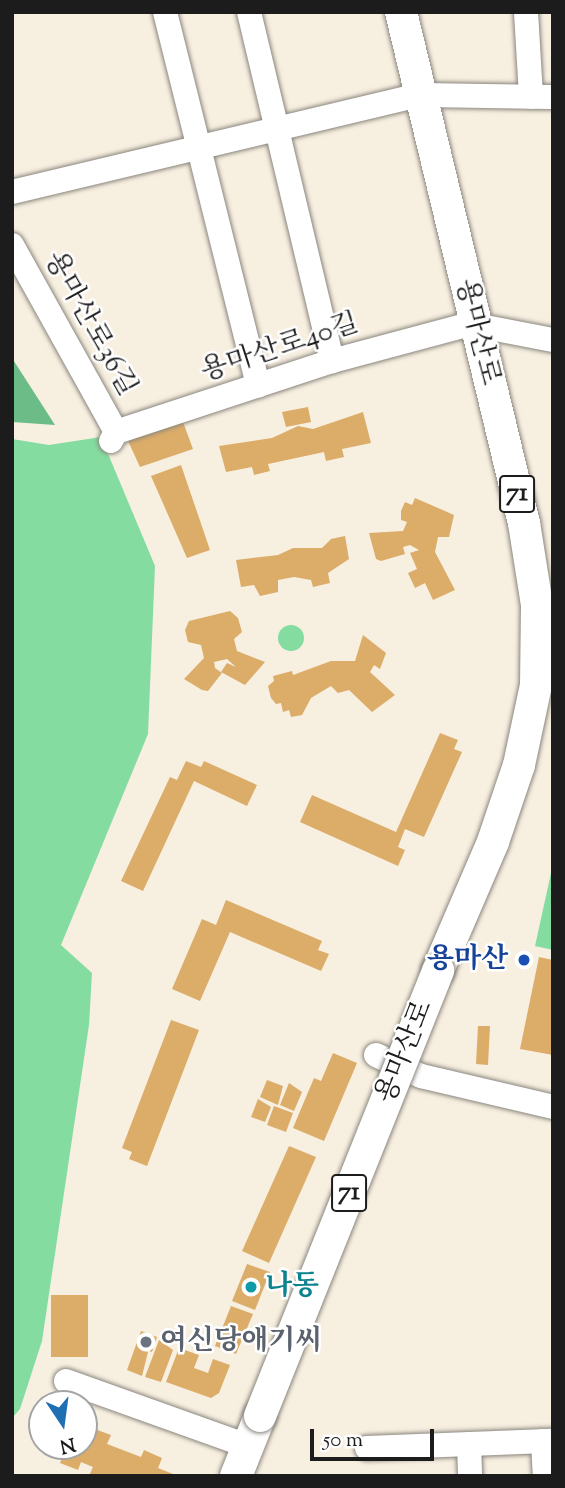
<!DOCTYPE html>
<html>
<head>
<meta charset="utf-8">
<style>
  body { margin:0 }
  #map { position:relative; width:565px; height:1488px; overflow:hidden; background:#f7efe0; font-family:"Sorts Mill Goudy","Noto Serif KR",serif }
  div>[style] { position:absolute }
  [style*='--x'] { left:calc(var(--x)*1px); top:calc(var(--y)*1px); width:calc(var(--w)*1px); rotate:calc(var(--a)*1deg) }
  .green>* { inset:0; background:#84dca1 }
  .round { border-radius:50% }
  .forest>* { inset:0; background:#6bbc87 }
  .building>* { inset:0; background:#dcac69 }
  .roads { filter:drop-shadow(0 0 2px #8a867e) drop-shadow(0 0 2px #8a867e) }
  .minor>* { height:24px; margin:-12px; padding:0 12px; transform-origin:12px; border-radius:12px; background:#fff }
  .major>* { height:32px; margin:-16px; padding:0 16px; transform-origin:16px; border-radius:16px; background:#fff }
  .bridges { filter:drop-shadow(0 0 2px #8a867e) drop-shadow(0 0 2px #8a867e) }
  .major-bridge>* { height:32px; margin:-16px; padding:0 16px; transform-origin:16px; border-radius:16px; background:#fff }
  .dots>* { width:19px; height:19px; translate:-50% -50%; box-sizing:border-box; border:4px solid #fff; border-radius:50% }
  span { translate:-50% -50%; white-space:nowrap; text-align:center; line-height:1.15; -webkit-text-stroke:5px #fff; paint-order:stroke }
  .shield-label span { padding:2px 5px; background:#fff; border:2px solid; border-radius:5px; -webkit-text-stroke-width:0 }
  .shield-label { font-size:26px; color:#1c1c1c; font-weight:700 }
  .street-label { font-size:28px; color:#1c1c1c }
  .transit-label { font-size:28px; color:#164399; font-weight:700 }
  .right { translate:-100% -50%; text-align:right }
  .culture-label { font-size:28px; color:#0d838f; font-weight:700 }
  .left { translate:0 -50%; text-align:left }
  .worship-label { font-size:28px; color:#5b616d; font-weight:700 }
  .frame { position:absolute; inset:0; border:14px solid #1c1c1c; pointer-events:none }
  .north { position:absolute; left:28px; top:1390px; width:70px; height:70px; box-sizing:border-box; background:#fff; border:2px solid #a4a4a4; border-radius:50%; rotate:167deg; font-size:19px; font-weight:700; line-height:28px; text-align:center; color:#1c1c1c }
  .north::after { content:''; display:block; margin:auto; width:24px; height:32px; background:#1f6fb2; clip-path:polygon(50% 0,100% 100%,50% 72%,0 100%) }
  .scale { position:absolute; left:310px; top:1429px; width:124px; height:32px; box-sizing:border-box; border:4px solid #1c1c1c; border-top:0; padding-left:9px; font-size:21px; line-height:24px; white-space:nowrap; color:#1c1c1c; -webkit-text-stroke:5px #fff; paint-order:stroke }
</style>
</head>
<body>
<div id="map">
  <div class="green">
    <div style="clip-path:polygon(101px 437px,155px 566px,148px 734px,61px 945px,92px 973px,89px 1025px,42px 1341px,20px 1409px,12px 1418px,12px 439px,49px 445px)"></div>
    <div class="round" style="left:278px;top:625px;width:26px;height:26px"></div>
    <div style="clip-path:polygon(553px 864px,553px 950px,535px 946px)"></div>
  </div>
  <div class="forest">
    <div style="clip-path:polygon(12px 358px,55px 425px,12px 422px)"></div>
  </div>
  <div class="building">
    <div style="clip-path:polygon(308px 407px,311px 422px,286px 427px,282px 412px)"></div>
    <div style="clip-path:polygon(363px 412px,371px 443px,342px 449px,344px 457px,326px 461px,324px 452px,268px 464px,270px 471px,254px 475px,252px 467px,226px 472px,219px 446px,272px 438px,298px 426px,313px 429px)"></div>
    <div style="clip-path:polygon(183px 422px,193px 449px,140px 467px,128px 441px)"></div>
    <div style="clip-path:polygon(181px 465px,210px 550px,187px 558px,151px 476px)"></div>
    <div style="clip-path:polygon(415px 498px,454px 515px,449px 537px,438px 537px,435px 552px,455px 590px,433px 600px,425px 583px,415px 588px,408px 573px,417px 569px,410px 553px,419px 550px,410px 545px,403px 547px,405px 554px,381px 561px,376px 559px,369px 533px,403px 531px,407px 522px,401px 520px,401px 511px,405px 502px,412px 505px)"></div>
    <div style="clip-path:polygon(345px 536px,349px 559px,328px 573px,330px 583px,313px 587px,311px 580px,294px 577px,278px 580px,278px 592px,260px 596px,254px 585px,241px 587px,236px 560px,278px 555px,293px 548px,322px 548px,331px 539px)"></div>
    <div style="clip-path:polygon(230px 611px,238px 618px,242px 632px,234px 639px,237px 651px,265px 662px,245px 685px,221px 672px,227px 663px,236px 667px,227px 659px,214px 662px,215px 668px,222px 673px,208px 691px,202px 690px,184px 679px,204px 658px,201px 645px,188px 642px,185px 630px,189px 621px)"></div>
    <div style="clip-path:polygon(363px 635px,386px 653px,380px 669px,374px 665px,370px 672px,395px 695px,372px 712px,349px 690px,338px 693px,331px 686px,311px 698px,302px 715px,291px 717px,289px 710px,283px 712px,281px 703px,276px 704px,271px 698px,268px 686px,274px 681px,273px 676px,292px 671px,293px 675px,331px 661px,355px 661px)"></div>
    <div style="clip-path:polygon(440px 733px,458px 740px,454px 749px,462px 752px,424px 837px,405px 829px,398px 847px,405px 850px,398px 866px,300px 822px,312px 795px,396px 832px)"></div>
    <div style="clip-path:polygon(186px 761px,201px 767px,204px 761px,257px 785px,247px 806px,194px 781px,143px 891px,121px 881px,170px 777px,177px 780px)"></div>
    <div style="clip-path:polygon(226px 900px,322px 941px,318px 950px,329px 954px,321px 971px,230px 932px,200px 1001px,172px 989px,202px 919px,216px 925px)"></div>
    <div style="clip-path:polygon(539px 957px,553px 960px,553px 1055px,520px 1049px)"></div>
    <div style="clip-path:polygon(171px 1020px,199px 1030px,147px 1166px,129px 1159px,132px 1152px,122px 1148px)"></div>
    <div style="clip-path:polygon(478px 1026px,490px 1026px,488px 1065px,476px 1064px)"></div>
    <div style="clip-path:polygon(333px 1053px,357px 1063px,324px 1141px,293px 1128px,314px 1078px,321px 1081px)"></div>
    <div style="clip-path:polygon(267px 1080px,283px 1086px,278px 1105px,260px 1097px)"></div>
    <div style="clip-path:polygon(289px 1083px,302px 1092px,294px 1111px,280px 1105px)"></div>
    <div style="clip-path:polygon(258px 1099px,271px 1107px,265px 1122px,251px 1117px)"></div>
    <div style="clip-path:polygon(274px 1106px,293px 1113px,286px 1132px,267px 1125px)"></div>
    <div style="clip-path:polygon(289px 1146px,316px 1157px,269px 1263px,242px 1251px)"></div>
    <div style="clip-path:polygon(247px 1264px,270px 1272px,255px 1310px,232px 1301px)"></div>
    <div style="clip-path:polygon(51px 1295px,88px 1295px,88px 1357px,51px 1357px)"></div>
    <div style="clip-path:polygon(231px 1306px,253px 1314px,236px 1354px,215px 1346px)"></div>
    <div style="clip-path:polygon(141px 1331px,157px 1337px,152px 1352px,141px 1348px,148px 1352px,142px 1376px,127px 1370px)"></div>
    <div style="clip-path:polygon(159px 1340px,173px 1350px,161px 1382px,145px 1377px)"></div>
    <div style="clip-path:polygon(179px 1348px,199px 1355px,194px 1368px,208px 1373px,213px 1359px,230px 1365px,219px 1393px,211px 1398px,166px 1382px)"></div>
    <div style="clip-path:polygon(92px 1428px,111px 1435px,107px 1444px,141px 1457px,144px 1450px,162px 1458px,158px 1468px,178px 1476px,89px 1476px,93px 1467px,81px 1462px,78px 1470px,60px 1463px,67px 1446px,84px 1446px,84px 1433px,89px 1435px)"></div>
  </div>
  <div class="roads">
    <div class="minor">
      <div style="--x:165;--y:12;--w:385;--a:76"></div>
      <div style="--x:249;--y:12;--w:359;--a:76.6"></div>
      <div style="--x:526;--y:12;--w:85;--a:86.6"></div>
      <div style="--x:12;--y:192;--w:418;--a:-13.4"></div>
      <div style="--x:419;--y:95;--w:134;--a:0.9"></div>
      <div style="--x:12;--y:245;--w:214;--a:60.9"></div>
      <div style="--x:475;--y:325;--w:79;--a:10.9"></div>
      <div style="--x:111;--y:441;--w:10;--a:-61"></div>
      <div style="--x:116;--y:432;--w:227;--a:-18.2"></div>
      <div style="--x:332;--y:361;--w:147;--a:-15"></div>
      <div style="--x:376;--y:1055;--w:50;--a:25"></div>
      <div style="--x:421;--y:1076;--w:136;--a:13.2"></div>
      <div style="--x:66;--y:1381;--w:193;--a:19.7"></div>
      <div style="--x:543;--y:1441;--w:35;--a:87"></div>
      <div style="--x:469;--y:1444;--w:32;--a:88"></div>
      <div style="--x:367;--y:1448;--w:186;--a:-2.2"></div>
    </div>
    <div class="major">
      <div style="--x:401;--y:12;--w:526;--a:76.47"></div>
      <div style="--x:524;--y:523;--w:83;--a:81"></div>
      <div style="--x:537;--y:605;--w:80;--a:90.7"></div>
      <div style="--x:536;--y:685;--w:82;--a:102"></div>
      <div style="--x:519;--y:765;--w:81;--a:108.7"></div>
      <div style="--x:493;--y:842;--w:139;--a:113.3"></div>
      <div style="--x:236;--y:1476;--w:65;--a:-68.2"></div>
    </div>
  </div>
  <div class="bridges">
    <div class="major-bridge">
      <div style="--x:260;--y:1416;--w:480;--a:-68.2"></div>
    </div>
  </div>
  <div class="dots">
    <div style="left:524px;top:960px;background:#1a4fb4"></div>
    <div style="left:251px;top:1287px;background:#0f9aa8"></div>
    <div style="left:146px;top:1342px;background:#6b7280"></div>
  </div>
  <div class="shield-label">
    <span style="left:517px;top:494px">71</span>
    <span style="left:349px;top:1193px">71</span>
  </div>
  <div class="street-label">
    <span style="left:90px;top:324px;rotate:61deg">용마산로36길</span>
    <span style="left:477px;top:332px;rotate:76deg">용마산로</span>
    <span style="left:280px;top:348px;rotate:-18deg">용마산로40길</span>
    <span style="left:405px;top:1052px;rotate:-68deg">용마산로</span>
  </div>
  <div class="transit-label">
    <span class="right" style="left:508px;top:960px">용마산</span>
  </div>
  <div class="culture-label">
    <span class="left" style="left:265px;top:1287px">나동</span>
  </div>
  <div class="worship-label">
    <span class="left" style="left:160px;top:1342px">여신당애기씨</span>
  </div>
  <div class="frame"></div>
  <div class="north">N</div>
  <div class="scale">50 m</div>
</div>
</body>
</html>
